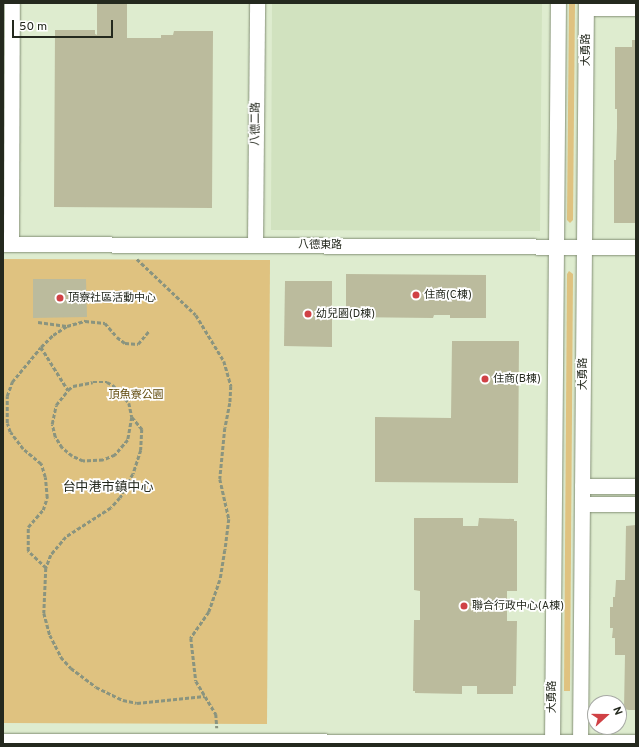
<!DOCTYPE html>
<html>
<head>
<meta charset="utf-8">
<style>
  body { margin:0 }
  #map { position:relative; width:639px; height:747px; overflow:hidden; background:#deeccf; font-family:Overpass,"Noto Sans TC",sans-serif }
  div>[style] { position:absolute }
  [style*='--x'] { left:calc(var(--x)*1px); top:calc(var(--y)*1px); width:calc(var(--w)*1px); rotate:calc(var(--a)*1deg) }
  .built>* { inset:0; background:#d1e2bf }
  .green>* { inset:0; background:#dfc280 }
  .building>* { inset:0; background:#bbbb9d }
  .path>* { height:2.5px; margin-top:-1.25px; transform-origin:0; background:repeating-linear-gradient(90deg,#8a947f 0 4px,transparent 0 6px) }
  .roads { filter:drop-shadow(0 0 1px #838f75) drop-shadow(0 0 1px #838f75) }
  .minor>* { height:15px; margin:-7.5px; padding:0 7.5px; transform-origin:7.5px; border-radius:7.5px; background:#fff }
  .dots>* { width:11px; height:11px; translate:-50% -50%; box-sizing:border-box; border:2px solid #fff; border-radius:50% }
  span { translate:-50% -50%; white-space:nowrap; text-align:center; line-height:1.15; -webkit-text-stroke:3.5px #fff; paint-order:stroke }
  .street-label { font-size:11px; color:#24291e }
  .poi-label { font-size:11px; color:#24291e }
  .left { translate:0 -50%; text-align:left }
  .park-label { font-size:11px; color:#614a0c }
  .quarter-label { font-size:13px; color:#24291e }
  .frame { position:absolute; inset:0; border:4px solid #24291e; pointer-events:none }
  .north { position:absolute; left:587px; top:695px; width:40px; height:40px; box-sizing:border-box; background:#fff; border:1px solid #a7a9a5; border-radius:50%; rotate:69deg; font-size:11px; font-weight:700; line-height:16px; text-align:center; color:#24291e }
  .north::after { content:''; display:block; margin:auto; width:14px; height:18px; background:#d04145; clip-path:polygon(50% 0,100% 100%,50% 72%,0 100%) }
  .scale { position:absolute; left:12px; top:20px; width:101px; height:18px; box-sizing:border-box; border:2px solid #24291e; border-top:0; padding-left:5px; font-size:12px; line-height:14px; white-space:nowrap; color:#24291e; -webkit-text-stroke:3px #fff; paint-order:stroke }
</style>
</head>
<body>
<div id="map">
  <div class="built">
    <div style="clip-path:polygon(272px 3px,542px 3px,540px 231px,271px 230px)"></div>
  </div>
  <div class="green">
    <div style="clip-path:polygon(569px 3px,575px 3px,573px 220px,570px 223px,567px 220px)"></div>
    <div style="clip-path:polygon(3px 259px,270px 260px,267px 724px,3px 723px)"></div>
    <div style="clip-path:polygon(569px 271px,573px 274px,570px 691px,564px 691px,567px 274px)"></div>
  </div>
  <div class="building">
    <div style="clip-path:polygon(97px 3px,127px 3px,127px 38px,161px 38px,161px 35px,173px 35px,174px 31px,213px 31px,212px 208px,54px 207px,55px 30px,95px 30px,95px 34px,97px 35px)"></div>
    <div style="clip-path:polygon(632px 40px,636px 40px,636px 223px,614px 223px,614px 160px,616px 160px,617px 128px,617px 109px,615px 109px,615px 47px,632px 47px)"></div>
    <div style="clip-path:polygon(346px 274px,486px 275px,486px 318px,450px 318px,450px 315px,434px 315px,433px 318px,346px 317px)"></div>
    <div style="clip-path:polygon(33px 279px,86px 279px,87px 317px,33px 318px)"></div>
    <div style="clip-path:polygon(285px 281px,332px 281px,332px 347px,284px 346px)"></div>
    <div style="clip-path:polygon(452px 341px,519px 341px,518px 483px,375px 482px,375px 417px,451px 418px)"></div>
    <div style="clip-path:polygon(414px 518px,463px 518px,463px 526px,478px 526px,479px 518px,514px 519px,514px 521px,517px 521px,517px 591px,507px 591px,507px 621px,517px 621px,516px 686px,513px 686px,513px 694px,477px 694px,477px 686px,462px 686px,462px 694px,415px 693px,415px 691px,413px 691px,414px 620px,420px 620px,420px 591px,414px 590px)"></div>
    <div style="clip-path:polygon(636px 525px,636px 710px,629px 710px,624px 709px,625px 655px,615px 655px,615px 638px,612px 638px,613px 628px,610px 628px,610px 607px,613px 607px,613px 597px,615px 597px,616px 580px,625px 580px,626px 526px)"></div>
  </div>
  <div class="path">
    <div style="--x:137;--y:259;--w:81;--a:43.5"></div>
    <div style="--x:196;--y:315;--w:54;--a:58.7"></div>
    <div style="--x:224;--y:361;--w:26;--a:74"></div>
    <div style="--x:231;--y:386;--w:17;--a:93"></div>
    <div style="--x:230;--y:403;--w:25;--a:101"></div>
    <div style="--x:225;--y:428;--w:51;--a:95.6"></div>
    <div style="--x:220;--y:479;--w:41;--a:77.3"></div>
    <div style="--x:229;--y:519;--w:31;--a:97"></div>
    <div style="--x:225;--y:550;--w:30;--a:99"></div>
    <div style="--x:220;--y:580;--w:34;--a:109"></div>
    <div style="--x:209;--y:612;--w:32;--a:125"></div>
    <div style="--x:191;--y:638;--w:43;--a:83.4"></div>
    <div style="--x:196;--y:681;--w:39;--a:59"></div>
    <div style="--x:216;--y:714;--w:14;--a:86"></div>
    <div style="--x:38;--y:322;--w:29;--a:8"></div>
    <div style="--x:41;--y:347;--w:51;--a:57.9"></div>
    <div style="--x:132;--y:417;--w:23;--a:100"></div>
    <div style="--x:128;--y:440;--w:20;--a:131"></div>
    <div style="--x:115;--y:455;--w:13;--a:157"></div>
    <div style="--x:103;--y:460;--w:20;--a:177"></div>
    <div style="--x:83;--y:461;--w:12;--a:-156"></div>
    <div style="--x:72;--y:456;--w:13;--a:-141"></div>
    <div style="--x:62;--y:448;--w:13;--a:-122"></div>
    <div style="--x:55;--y:437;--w:13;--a:-103"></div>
    <div style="--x:52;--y:424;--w:19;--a:-78"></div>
    <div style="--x:56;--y:405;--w:19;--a:-51"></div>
    <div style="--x:68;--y:390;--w:6;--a:-39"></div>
    <div style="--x:73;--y:386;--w:20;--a:-11"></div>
    <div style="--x:93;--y:382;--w:14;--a:0"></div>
    <div style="--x:107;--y:382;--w:7;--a:27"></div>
    <div style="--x:113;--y:385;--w:24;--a:48"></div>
    <div style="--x:129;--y:403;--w:14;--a:78"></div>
    <div style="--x:132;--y:417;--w:16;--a:50"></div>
    <div style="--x:142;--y:429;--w:21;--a:93"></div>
    <div style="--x:141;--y:450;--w:25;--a:108"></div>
    <div style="--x:133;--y:474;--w:27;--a:118"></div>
    <div style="--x:120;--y:498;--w:13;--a:132"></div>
    <div style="--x:111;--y:508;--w:54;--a:147.2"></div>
    <div style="--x:66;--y:537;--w:23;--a:130"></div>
    <div style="--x:51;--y:555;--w:14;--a:111"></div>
    <div style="--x:46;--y:568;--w:45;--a:92.5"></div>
    <div style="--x:44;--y:613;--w:23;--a:75"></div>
    <div style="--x:50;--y:635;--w:25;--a:63"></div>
    <div style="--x:61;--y:657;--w:15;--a:48"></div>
    <div style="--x:71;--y:668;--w:31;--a:37"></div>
    <div style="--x:96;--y:687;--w:30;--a:26"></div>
    <div style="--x:123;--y:700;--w:14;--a:12"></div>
    <div style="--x:137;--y:703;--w:68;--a:-5.9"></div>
    <div style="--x:46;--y:568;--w:25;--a:-137"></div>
    <div style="--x:28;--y:551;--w:24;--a:-90"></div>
    <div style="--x:28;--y:527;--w:23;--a:-49"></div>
    <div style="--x:43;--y:510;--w:13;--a:-72"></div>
    <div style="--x:47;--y:498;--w:21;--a:-95"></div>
    <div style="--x:45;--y:477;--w:14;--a:-107"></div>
    <div style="--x:41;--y:464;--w:23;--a:-140"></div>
    <div style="--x:23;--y:449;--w:21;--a:-127"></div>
    <div style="--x:10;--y:432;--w:9;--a:-108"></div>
    <div style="--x:7;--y:423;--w:27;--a:-90"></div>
    <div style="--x:7;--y:396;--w:15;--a:-70"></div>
    <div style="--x:12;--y:382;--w:45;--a:-50.4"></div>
    <div style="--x:41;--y:347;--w:17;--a:-45"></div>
    <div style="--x:53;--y:335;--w:17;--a:-33"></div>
    <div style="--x:67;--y:326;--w:19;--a:-16"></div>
    <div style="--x:85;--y:321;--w:20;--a:6"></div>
    <div style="--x:105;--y:323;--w:18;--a:49"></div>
    <div style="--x:117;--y:337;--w:10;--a:37"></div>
    <div style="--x:125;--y:343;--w:13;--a:4"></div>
    <div style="--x:138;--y:344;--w:17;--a:-50"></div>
  </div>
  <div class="roads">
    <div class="minor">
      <div style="--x:586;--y:8;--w:50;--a:0"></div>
      <div style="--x:3;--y:244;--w:633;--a:0.27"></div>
      <div style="--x:11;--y:244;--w:241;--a:-89.8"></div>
      <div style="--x:255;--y:245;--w:242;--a:-89.5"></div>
      <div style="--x:582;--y:486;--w:54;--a:0"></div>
      <div style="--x:582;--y:504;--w:54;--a:0"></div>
      <div style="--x:3;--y:741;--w:633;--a:0.09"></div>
      <div style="--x:552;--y:744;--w:741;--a:-89.54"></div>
      <div style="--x:580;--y:744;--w:741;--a:-89.54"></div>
    </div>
  </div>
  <div class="dots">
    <div style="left:416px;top:295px;background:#d04145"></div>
    <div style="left:60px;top:298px;background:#d04145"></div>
    <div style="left:308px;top:314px;background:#d04145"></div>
    <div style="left:485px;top:379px;background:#d04145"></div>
    <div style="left:464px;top:606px;background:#d04145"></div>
  </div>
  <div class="street-label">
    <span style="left:586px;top:50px;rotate:-90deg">大勇路</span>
    <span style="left:256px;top:124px;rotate:-90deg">八德二路</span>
    <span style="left:320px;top:245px">八德東路</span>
    <span style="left:583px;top:374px;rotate:-90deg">大勇路</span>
    <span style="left:552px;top:697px;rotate:-90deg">大勇路</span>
  </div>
  <div class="poi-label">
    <span class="left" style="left:424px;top:295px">住商(C棟)</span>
    <span class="left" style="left:68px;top:298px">頂寮社區活動中心</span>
    <span class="left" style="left:316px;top:314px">幼兒園(D棟)</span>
    <span class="left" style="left:493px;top:379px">住商(B棟)</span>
    <span class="left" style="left:472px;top:606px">聯合行政中心(A棟)</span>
  </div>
  <div class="park-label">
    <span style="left:136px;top:395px">頂魚寮公園</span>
  </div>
  <div class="quarter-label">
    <span style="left:108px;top:488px">台中港市鎮中心</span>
  </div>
  <div class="frame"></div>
  <div class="north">N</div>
  <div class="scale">50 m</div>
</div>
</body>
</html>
